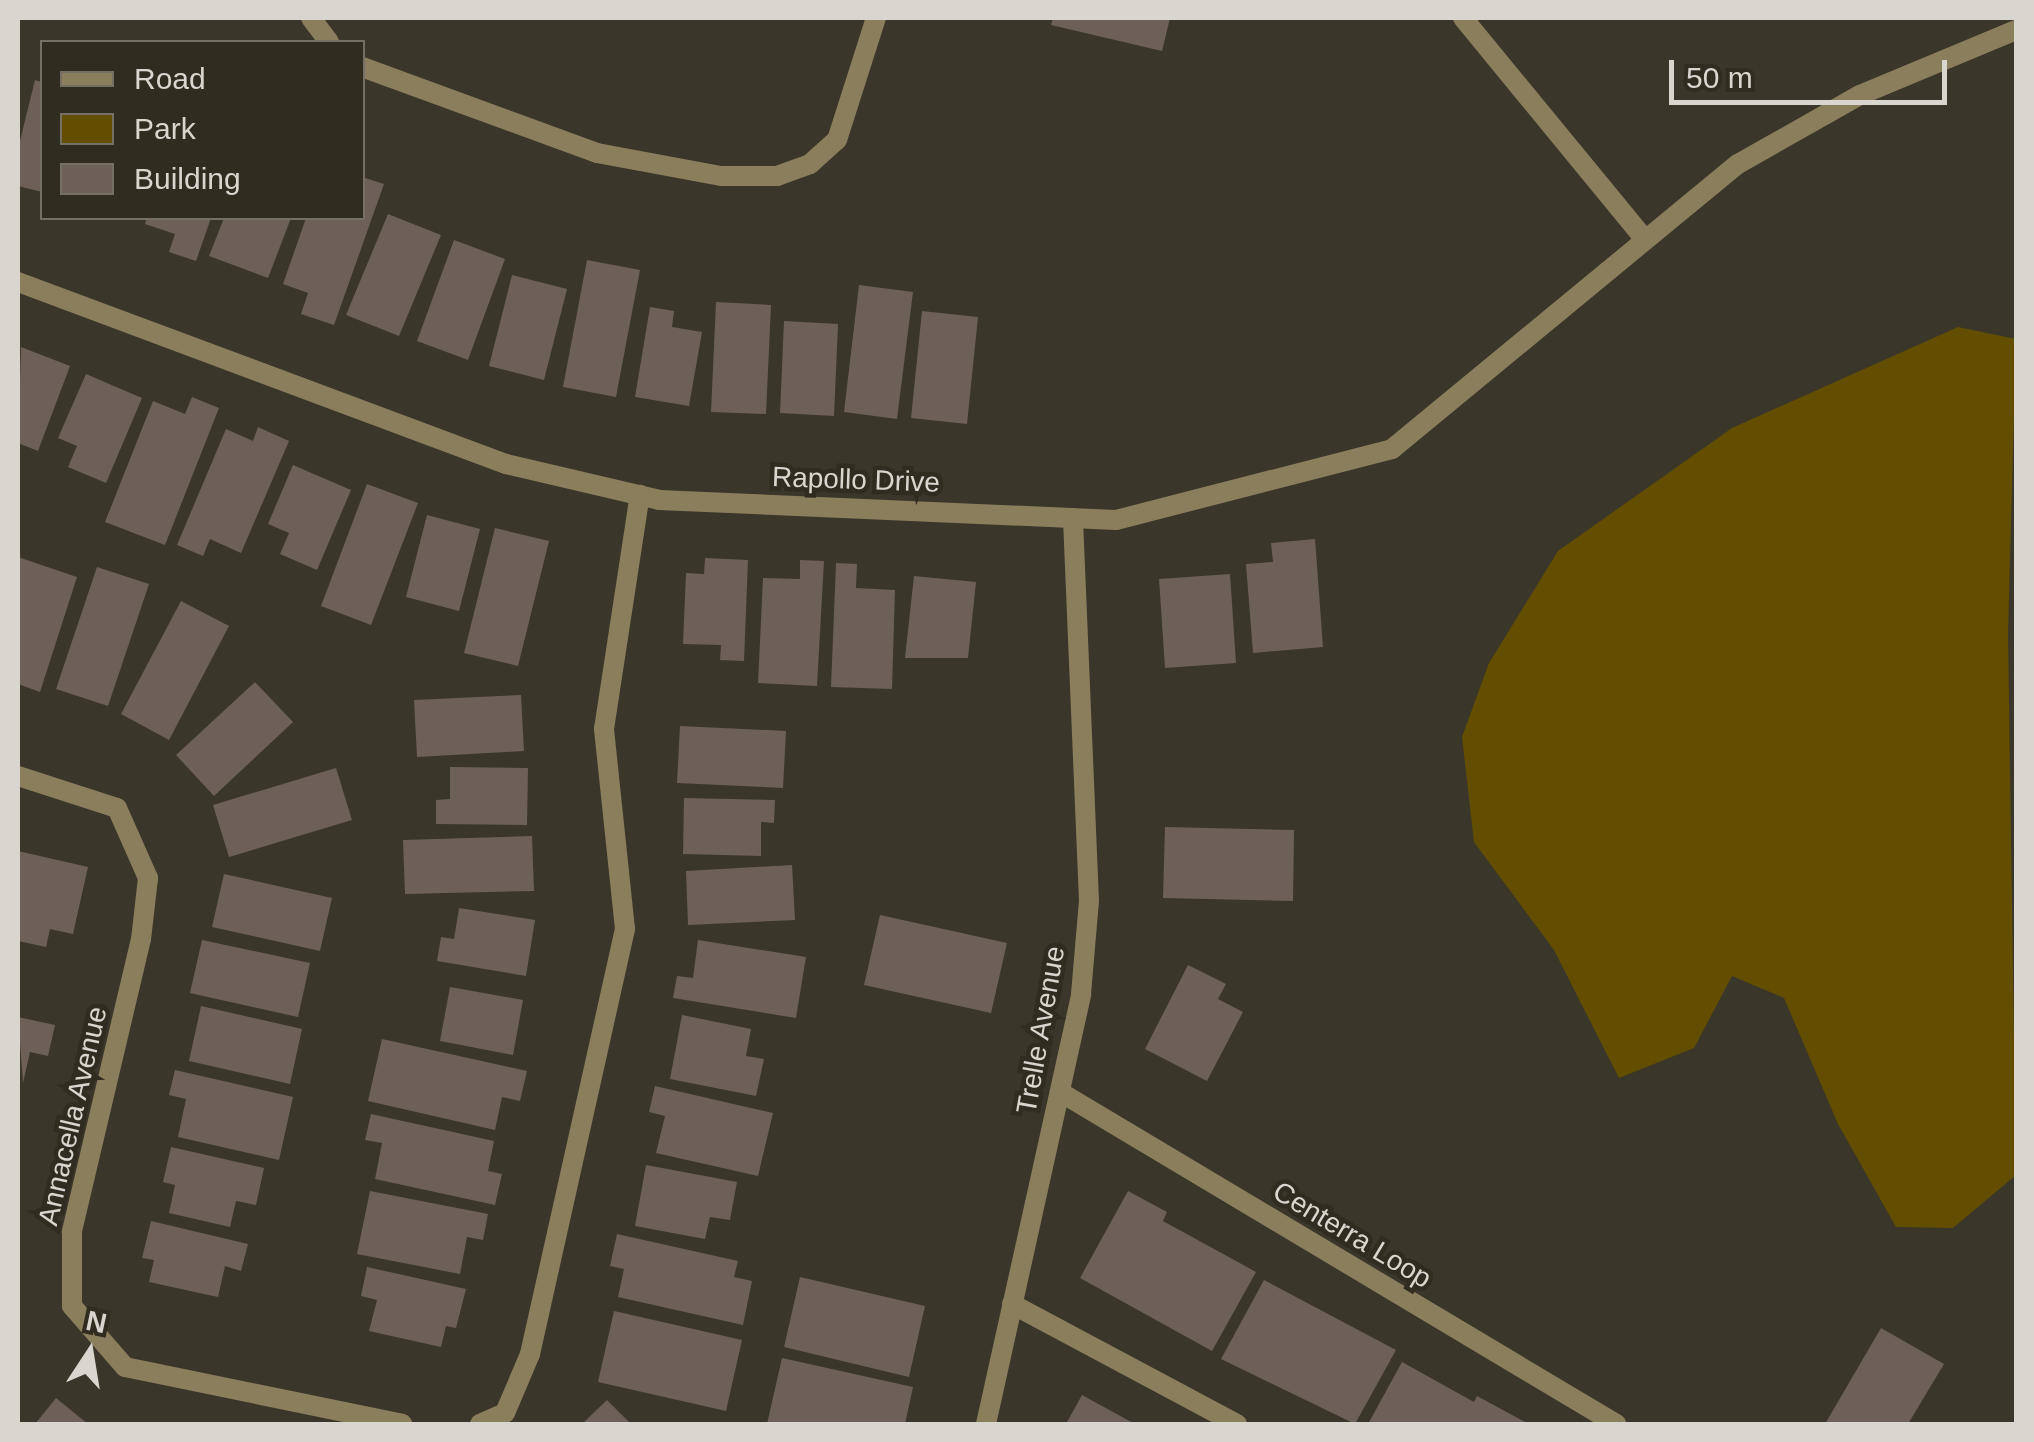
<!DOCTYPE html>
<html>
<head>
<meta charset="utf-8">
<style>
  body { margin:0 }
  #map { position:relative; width:2034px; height:1442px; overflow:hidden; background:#3a362a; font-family:Helvetica,sans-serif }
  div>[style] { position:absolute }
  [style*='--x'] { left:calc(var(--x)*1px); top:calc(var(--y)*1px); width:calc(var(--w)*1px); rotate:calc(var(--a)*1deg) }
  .green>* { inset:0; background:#634e00 }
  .building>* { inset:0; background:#6d6059 }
  .lane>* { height:20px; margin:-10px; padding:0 10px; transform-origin:10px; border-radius:10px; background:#8b7e5c }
  .street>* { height:20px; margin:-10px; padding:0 10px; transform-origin:10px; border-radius:10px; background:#8b7e5c }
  span { translate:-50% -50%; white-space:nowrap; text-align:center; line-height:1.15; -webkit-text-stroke:9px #302c20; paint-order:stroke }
  .street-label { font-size:28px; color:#d9d6cf }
  .frame { position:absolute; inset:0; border:20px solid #d9d6cf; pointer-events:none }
  .legend { position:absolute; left:40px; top:40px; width:325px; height:180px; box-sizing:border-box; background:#302c20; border:2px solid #747066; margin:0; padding:12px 18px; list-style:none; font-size:30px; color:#d9d6cf }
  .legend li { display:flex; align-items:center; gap:20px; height:50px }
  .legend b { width:50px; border:2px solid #747066 }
  .north { position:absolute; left:40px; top:1302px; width:100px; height:100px; -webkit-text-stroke:8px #302c20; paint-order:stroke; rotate:12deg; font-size:28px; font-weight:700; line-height:40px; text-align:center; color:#d9d6cf }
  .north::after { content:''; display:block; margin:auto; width:35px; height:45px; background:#d9d6cf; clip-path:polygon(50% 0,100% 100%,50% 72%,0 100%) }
  .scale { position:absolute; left:1669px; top:60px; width:278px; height:45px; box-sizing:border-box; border:5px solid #d9d6cf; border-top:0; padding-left:12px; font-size:30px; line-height:35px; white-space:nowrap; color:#d9d6cf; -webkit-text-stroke:8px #302c20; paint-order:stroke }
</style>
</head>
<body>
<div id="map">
  <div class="green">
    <div style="clip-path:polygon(1958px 327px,2016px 339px,2008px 634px,2016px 1175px,1953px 1228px,1896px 1227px,1838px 1124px,1784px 998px,1732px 976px,1694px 1048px,1619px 1078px,1554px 950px,1474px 842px,1462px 737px,1489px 663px,1558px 551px,1732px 428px)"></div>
  </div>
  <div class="building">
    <div style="clip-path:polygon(1053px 18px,1170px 18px,1162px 51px,1051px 25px)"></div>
    <div style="clip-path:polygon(35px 80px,42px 82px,42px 192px,18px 186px,18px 149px)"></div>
    <div style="clip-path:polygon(362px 177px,384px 184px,334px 325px,301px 314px,308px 293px,283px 284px,306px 218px,362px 218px)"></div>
    <div style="clip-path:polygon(388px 214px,441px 235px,399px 336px,346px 315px)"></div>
    <div style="clip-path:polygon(147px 218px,211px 218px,196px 261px,169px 252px,175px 234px,145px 224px)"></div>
    <div style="clip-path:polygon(224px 218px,291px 218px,268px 278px,209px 256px)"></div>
    <div style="clip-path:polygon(454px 240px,505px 259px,468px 360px,417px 341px)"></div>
    <div style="clip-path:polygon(587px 260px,640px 270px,616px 397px,563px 387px)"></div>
    <div style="clip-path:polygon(512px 275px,567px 289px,544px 380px,489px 366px)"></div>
    <div style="clip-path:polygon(859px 285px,913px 292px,897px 419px,844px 412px)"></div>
    <div style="clip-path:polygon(716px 302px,771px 305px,766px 414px,711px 412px)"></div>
    <div style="clip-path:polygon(650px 307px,674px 311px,672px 327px,702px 332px,689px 406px,635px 397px)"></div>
    <div style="clip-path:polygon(922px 311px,978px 317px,967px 424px,911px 418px)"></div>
    <div style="clip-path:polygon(784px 321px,838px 324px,834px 416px,780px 413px)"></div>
    <div style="clip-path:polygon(21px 347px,70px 366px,38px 451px,18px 443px)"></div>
    <div style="clip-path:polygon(86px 374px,142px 398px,106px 483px,68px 467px,77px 446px,58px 438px)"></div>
    <div style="clip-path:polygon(192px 397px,219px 408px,165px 545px,105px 522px,153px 401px,185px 414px)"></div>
    <div style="clip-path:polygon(258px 427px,289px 441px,241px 553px,210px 539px,203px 556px,177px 545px,226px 429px,253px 441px)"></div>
    <div style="clip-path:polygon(293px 465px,351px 490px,317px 570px,280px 554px,289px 533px,268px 524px)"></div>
    <div style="clip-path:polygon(367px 484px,418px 503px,371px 625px,321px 606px)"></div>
    <div style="clip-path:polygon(427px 515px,480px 529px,459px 611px,406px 597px)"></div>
    <div style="clip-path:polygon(495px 528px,549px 541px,518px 666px,464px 653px)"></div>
    <div style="clip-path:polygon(1315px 539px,1323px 647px,1253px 653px,1246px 564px,1273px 562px,1271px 543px)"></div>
    <div style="clip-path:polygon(18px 557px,77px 577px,40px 692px,18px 684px)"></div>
    <div style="clip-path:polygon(705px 558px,748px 560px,744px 661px,720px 660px,721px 645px,683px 644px,686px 573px,704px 574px)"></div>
    <div style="clip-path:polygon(800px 560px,824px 561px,817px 686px,758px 683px,763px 578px,800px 579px)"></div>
    <div style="clip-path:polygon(836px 563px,857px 564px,856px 588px,895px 590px,892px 689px,831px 687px)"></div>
    <div style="clip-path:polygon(97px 567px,149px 584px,108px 706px,56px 689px)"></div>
    <div style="clip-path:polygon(1230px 574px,1236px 663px,1165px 668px,1159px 579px)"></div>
    <div style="clip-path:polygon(914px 576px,976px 582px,968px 658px,905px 658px)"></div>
    <div style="clip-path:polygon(181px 601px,229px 626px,169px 740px,121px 714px)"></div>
    <div style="clip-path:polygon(255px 682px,293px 722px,214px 796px,176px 755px)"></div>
    <div style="clip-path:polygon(521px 695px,524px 751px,417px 757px,414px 700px)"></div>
    <div style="clip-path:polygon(680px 726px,786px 731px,783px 788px,677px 783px)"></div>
    <div style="clip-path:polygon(450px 767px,528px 768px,527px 825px,436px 824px,436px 800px,450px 799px)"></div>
    <div style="clip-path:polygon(336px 768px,352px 820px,229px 857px,213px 805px)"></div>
    <div style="clip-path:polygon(684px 798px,775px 800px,774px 823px,761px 822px,761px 856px,683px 854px)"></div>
    <div style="clip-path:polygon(1165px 827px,1294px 830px,1293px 901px,1163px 898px)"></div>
    <div style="clip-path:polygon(532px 836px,534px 891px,405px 894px,403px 840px)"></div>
    <div style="clip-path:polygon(18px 851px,88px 867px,73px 934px,50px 929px,46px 947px,18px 941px)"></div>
    <div style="clip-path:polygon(792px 865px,795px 920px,688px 925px,686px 871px)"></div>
    <div style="clip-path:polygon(224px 874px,332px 898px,320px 951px,212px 927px)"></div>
    <div style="clip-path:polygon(459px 908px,535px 920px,526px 976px,437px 961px,441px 937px,454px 939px)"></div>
    <div style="clip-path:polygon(880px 915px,1007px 943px,991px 1013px,864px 985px)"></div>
    <div style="clip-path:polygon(202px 940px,310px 963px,298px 1017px,190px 993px)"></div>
    <div style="clip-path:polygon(698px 940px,806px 957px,796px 1018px,673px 998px,677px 976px,693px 978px)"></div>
    <div style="clip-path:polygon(1188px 965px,1226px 984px,1218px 999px,1243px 1012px,1207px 1081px,1145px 1049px)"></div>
    <div style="clip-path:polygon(450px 987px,523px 1000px,513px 1055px,440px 1041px)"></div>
    <div style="clip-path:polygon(201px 1006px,302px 1029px,290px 1084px,189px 1061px)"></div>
    <div style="clip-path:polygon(682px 1015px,751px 1029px,746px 1056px,764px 1059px,756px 1096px,670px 1079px)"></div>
    <div style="clip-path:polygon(18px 1017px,55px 1025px,48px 1056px,30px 1052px,23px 1083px)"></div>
    <div style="clip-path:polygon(382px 1039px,527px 1071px,520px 1101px,502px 1097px,495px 1130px,368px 1101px)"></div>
    <div style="clip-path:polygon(175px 1070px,293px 1097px,279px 1160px,178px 1137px,186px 1099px,169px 1095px)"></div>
    <div style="clip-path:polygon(655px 1086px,773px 1113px,758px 1176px,656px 1153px,665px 1116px,649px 1112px)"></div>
    <div style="clip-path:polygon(371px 1114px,494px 1141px,488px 1171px,502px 1174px,495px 1205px,375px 1179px,382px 1143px,365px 1140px)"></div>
    <div style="clip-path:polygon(171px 1147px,264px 1168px,256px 1205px,236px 1201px,230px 1227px,169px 1213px,175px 1185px,163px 1182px)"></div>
    <div style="clip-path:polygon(646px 1165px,737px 1182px,730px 1220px,710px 1217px,705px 1239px,635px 1226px)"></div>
    <div style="clip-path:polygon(370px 1191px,488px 1214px,483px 1240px,467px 1237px,460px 1274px,357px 1254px)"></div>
    <div style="clip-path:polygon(1128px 1191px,1167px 1212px,1163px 1221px,1256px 1272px,1212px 1351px,1080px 1278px)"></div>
    <div style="clip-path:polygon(151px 1221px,248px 1244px,241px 1271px,225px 1266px,218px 1297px,149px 1282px,154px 1260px,142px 1258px)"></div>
    <div style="clip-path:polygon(617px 1234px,738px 1261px,734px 1277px,752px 1281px,743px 1325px,618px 1297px,624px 1269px,610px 1266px)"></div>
    <div style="clip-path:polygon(367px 1267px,466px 1289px,456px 1328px,446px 1326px,441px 1347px,369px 1331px,377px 1300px,361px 1296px)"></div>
    <div style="clip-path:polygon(800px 1277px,925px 1306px,909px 1377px,784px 1347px)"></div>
    <div style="clip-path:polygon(1264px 1280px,1396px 1350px,1355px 1424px,1221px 1359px)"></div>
    <div style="clip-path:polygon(614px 1311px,742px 1340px,726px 1411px,598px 1382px)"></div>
    <div style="clip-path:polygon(1881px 1328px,1944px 1364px,1908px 1424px,1825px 1424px)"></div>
    <div style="clip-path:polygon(782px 1358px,913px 1387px,905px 1424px,767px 1424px)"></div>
    <div style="clip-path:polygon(1402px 1362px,1474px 1402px,1477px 1396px,1529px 1424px,1368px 1424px)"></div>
    <div style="clip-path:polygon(1082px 1395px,1135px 1424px,1066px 1424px)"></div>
    <div style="clip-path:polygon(56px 1398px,88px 1424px,35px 1424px)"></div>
    <div style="clip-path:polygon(607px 1400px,631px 1424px,582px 1424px)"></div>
  </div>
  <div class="lane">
    <div style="--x:311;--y:18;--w:30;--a:53"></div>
    <div style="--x:1463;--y:18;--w:282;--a:50.6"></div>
    <div style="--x:362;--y:67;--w:250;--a:20.1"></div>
    <div style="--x:597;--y:153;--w:126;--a:10.5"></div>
    <div style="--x:721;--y:176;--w:56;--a:0"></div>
    <div style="--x:777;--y:176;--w:35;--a:-20"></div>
    <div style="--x:810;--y:164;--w:36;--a:-42"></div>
    <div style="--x:837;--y:140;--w:128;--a:-72.3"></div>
    <div style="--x:1012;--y:1304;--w:255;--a:28.1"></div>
  </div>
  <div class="street">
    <div style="--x:18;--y:282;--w:521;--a:20.45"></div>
    <div style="--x:506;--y:464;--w:157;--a:13.2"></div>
    <div style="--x:659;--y:500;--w:457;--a:2.5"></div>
    <div style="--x:1116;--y:520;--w:285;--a:-14.4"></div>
    <div style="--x:1392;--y:449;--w:448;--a:-39.5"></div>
    <div style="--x:1738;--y:164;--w:140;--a:-29.5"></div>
    <div style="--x:1860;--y:95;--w:169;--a:-22.6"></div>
    <div style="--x:18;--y:776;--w:104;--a:17.9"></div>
    <div style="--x:117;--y:808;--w:77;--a:66.1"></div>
    <div style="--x:148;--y:878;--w:61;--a:96.5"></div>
    <div style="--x:141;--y:939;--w:301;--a:103.3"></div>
    <div style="--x:72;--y:1232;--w:74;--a:90"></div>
    <div style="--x:72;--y:1306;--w:81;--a:49"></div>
    <div style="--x:125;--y:1367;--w:283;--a:11.6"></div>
    <div style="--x:1060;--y:1092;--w:648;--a:30.84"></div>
    <div style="--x:480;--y:1424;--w:27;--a:-24"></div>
    <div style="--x:505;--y:1413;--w:64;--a:-67"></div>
    <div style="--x:530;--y:1354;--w:435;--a:-77.4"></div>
    <div style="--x:625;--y:929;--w:201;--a:-96"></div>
    <div style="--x:604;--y:729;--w:237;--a:-81.3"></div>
    <div style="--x:986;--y:1424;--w:440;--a:-77.5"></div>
    <div style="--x:1081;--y:994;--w:93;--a:-85.1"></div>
    <div style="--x:1089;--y:901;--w:383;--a:-92.4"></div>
  </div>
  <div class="street-label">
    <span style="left:856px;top:480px;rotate:2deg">Rapollo Drive</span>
    <span style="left:1041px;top:1030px;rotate:-80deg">Trelle Avenue</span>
    <span style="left:73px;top:1116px;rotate:-77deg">Annacella Avenue</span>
    <span style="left:1352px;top:1235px;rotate:31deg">Centerra Loop</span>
  </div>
  <div class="frame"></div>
  <ul class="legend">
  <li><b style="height:12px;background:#8b7e5c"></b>Road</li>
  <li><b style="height:28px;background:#634e00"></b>Park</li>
  <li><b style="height:28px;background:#6d6059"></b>Building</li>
  </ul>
  <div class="north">N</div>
  <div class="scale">50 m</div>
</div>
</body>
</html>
